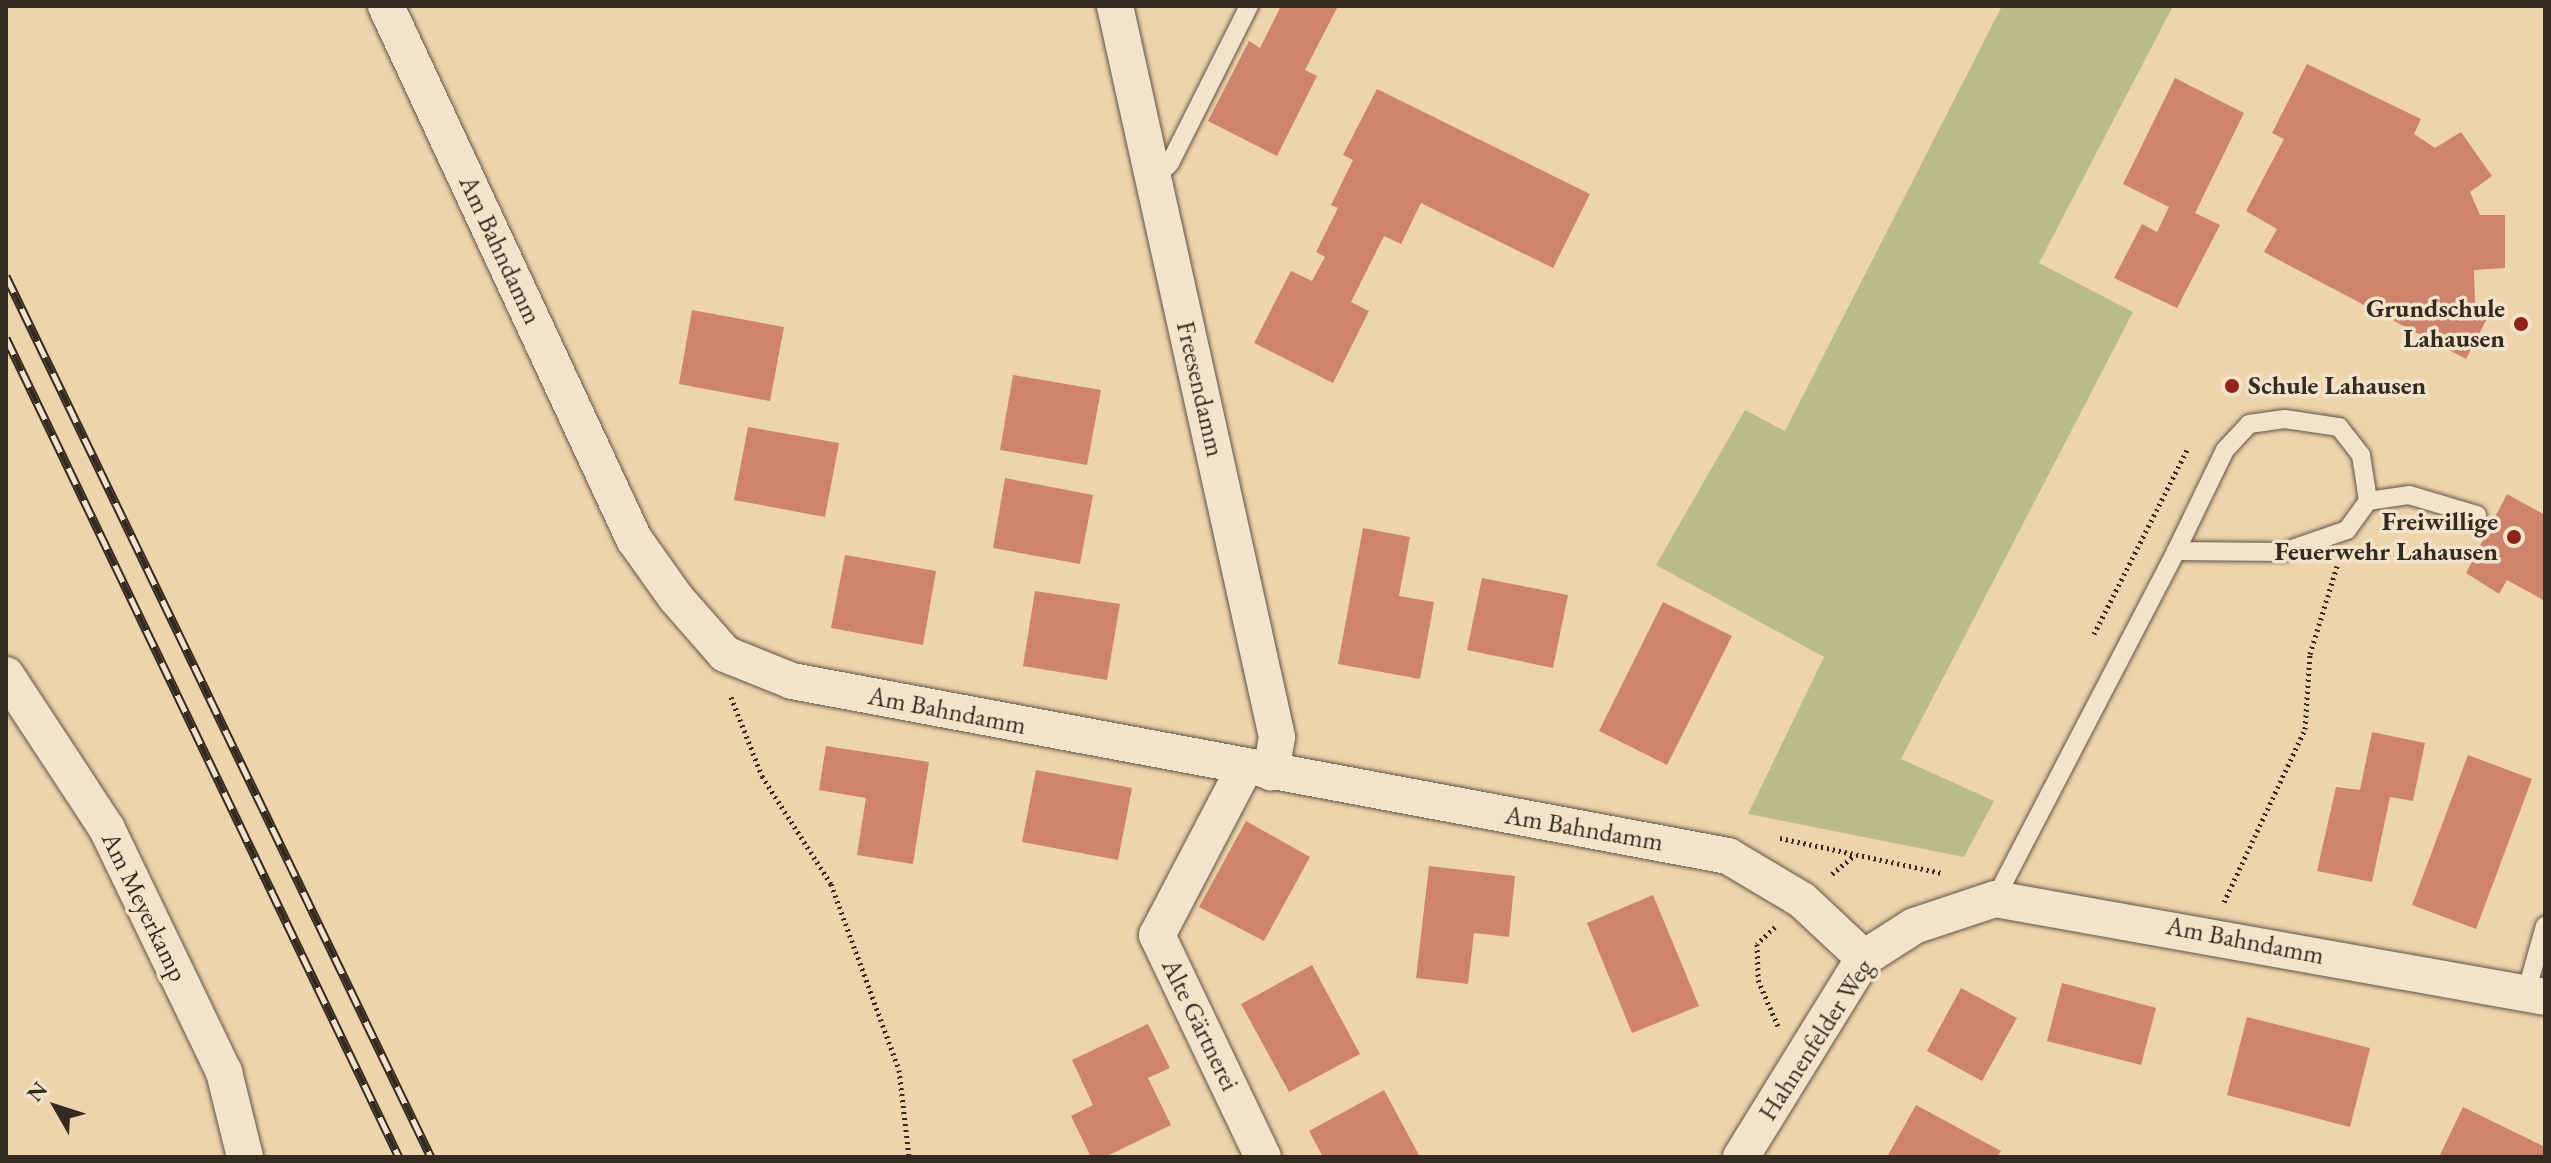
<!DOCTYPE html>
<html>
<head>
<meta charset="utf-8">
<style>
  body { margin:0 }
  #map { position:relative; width:2551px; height:1163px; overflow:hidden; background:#edd4ad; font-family:"EB Garamond",serif }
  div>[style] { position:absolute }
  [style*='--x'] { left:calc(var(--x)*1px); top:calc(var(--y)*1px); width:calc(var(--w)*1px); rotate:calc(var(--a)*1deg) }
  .green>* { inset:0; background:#babc88 }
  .building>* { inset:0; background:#ce836c }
  .path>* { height:5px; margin-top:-2.5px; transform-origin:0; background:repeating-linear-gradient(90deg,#342a20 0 2px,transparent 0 6px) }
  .roads { filter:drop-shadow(0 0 2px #625443) drop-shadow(0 0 2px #625443) }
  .lane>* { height:18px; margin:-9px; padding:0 9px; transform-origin:9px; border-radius:9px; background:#f3e3ca }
  .street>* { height:36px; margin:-18px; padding:0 18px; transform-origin:18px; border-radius:18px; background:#f3e3ca }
  .rail>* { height:9px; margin-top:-4.5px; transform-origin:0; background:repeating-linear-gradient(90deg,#f3e3ca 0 18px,#342a20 0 36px); box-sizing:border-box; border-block:2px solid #342a20 }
  .dots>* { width:22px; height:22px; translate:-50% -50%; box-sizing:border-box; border:4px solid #f3e3ca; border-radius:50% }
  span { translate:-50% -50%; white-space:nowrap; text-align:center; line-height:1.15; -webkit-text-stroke:7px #f3e3ca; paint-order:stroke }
  .street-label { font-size:26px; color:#342a20 }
  .poi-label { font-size:26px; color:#342a20; font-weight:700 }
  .right { translate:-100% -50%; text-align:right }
  .left { translate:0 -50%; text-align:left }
  .frame { position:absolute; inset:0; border:8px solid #342a20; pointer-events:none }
  .north { position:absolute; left:16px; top:1067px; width:80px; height:80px; -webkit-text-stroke:6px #f3e3ca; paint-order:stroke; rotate:309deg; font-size:22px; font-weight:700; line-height:32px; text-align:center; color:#342a20 }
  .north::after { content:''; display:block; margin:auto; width:28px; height:36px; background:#342a20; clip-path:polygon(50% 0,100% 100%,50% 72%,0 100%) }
</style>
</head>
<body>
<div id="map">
  <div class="green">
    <div style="clip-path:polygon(2002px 6px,2173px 6px,2039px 263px,2133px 312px,1901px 759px,1994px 801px,1964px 857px,1748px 814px,1824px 657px,1656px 565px,1745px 410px,1785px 431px)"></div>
  </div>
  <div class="building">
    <div style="clip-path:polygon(1281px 6px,1338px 6px,1305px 70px,1317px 76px,1277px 156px,1208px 121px,1249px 41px,1260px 48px)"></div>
    <div style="clip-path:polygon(2307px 64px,2421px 119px,2414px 134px,2435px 148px,2461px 132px,2492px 176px,2470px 192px,2480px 215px,2505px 215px,2505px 268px,2474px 270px,2475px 303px,2491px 311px,2466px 359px,2264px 252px,2277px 229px,2246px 211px,2284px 139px,2272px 133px)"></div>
    <div style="clip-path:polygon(2175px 78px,2244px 113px,2195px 213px,2220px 225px,2177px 308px,2114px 278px,2142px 224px,2157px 232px,2169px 207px,2123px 184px)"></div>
    <div style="clip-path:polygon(1377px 89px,1590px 194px,1553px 268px,1421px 203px,1401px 244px,1384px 236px,1351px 302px,1369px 311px,1333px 383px,1254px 343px,1291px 271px,1312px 281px,1325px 257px,1316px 252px,1338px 208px,1331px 205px,1353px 160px,1343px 155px)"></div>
    <div style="clip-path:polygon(692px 310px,784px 327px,770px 401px,679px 384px)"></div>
    <div style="clip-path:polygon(1013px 375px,1101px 390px,1087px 465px,1000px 450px)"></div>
    <div style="clip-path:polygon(748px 427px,839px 443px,825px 517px,734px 500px)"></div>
    <div style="clip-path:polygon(1005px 478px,1093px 495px,1080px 564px,993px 548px)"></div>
    <div style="clip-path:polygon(2507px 494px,2545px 515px,2545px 601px,2507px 580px,2499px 594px,2466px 573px)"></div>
    <div style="clip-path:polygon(1363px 528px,1410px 537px,1399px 596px,1434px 602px,1420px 679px,1338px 664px)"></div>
    <div style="clip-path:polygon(845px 555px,936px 571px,923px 645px,831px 628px)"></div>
    <div style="clip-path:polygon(1482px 578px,1568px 595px,1553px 668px,1467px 650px)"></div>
    <div style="clip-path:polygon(1035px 591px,1120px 604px,1107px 680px,1023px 666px)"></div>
    <div style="clip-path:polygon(1663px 602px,1732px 636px,1667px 765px,1599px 731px)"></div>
    <div style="clip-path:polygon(2372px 732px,2425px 743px,2413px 801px,2390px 797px,2372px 882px,2317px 871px,2336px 787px,2360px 790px)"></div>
    <div style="clip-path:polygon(826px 746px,929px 762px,913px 864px,857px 855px,866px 798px,819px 790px)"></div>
    <div style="clip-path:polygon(2468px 755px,2532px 779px,2476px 929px,2412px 905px)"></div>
    <div style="clip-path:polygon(1036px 770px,1132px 788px,1118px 860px,1022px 842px)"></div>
    <div style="clip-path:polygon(1246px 821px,1310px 857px,1264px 941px,1199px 907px)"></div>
    <div style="clip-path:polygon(1429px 866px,1515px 876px,1509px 937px,1474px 933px,1468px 984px,1416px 978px)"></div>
    <div style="clip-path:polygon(1653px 895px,1699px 1006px,1632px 1033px,1587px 923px)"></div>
    <div style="clip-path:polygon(1312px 965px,1360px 1054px,1289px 1092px,1241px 1004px)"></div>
    <div style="clip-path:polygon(2062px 983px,2156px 1008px,2141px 1065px,2047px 1041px)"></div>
    <div style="clip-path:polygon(1961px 988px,2017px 1018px,1982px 1081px,1927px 1051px)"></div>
    <div style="clip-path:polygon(2247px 1017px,2370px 1048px,2350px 1127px,2227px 1095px)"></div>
    <div style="clip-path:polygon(1148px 1024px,1170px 1068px,1148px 1078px,1171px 1125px,1105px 1157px,1091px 1157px,1071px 1116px,1093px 1105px,1072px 1060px)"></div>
    <div style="clip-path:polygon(1384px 1090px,1420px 1157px,1323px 1157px,1309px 1131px)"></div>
    <div style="clip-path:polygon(1916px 1105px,2001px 1151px,1997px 1157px,1887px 1157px)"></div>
    <div style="clip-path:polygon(2463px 1107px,2545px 1147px,2545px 1157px,2439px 1157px)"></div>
  </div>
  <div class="path">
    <div style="--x:2289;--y:387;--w:10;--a:-17"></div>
    <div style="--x:2299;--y:384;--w:11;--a:45"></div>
    <div style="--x:2094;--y:634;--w:206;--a:-63.2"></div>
    <div style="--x:731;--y:697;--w:85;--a:68.6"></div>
    <div style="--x:762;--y:776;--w:128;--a:57.4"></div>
    <div style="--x:831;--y:884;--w:198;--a:69.9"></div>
    <div style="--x:899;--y:1070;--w:88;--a:83.4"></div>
    <div style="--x:1780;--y:838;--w:166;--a:12.2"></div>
    <div style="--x:1832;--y:874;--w:30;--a:-40"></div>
    <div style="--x:2224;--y:902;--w:191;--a:-64.9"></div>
    <div style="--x:2305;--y:729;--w:75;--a:-86.2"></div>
    <div style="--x:2310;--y:654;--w:92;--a:-72.9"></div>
    <div style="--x:1775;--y:927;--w:25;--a:137"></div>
    <div style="--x:1757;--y:944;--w:36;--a:88"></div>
    <div style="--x:1758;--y:980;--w:50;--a:66.5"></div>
  </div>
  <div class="roads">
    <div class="lane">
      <div style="--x:1153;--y:180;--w:24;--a:-45"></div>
      <div style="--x:1170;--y:163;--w:176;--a:-63.3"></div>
      <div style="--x:2285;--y:419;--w:55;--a:8.4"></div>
      <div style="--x:2339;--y:427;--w:36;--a:52"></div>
      <div style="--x:2361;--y:455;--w:47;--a:81.3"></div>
      <div style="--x:2368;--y:501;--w:36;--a:126"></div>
      <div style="--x:2347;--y:530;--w:68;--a:161"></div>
      <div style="--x:2283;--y:552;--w:107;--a:-179.5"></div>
      <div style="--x:2176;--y:551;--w:112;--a:-64.1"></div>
      <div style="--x:2225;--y:450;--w:35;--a:-47"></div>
      <div style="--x:2249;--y:424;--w:36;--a:-8"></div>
      <div style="--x:2368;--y:501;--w:41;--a:-8.3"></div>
      <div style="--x:2409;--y:495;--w:71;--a:16.4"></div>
      <div style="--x:1995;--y:899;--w:392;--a:-62.5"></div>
      <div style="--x:2526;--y:993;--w:70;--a:-74.2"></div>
    </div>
    <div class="street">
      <div style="--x:386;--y:6;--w:588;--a:65.05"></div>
      <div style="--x:634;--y:539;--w:72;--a:54.6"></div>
      <div style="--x:676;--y:598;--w:74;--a:48.8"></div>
      <div style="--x:725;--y:654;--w:72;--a:21.9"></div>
      <div style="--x:792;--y:681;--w:952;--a:10.59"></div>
      <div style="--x:1728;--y:856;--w:86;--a:30.7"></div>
      <div style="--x:1802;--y:900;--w:85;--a:43.1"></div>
      <div style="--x:1115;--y:6;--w:749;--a:77.5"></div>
      <div style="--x:1277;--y:737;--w:36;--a:100"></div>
      <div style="--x:6;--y:675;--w:184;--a:56.7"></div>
      <div style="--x:107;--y:829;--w:270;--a:64.3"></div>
      <div style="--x:224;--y:1072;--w:88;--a:76.1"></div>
      <div style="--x:1245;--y:767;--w:190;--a:117.6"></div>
      <div style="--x:1157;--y:935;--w:246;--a:64.5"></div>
      <div style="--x:1741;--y:1157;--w:234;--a:-58.3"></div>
      <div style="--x:1864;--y:958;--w:59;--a:-32.6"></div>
      <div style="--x:1914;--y:926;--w:85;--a:-18.4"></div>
      <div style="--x:1995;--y:899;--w:559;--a:10.1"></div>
    </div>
  </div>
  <div class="rail">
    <div style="--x:6;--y:276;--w:978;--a:64.25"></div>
    <div style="--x:6;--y:338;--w:908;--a:64.37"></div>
  </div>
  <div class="dots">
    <div style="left:2521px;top:324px;background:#8f2418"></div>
    <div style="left:2232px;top:386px;background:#8f2418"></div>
    <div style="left:2514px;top:537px;background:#8f2418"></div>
  </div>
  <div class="street-label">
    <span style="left:500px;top:250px;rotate:65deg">Am Bahndamm</span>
    <span style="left:1200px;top:389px;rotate:77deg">Freesendamm</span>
    <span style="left:947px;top:711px;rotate:11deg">Am Bahndamm</span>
    <span style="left:1584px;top:829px;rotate:10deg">Am Bahndamm</span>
    <span style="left:144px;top:907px;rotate:64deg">Am Meyerkamp</span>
    <span style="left:2245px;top:941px;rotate:11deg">Am Bahndamm</span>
    <span style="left:1200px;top:1025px;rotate:64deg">Alte Gärtnerei</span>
    <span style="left:1816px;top:1040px;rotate:-57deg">Hahnenfelder Weg</span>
  </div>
  <div class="poi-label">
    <span class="right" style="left:2505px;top:324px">Grundschule<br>Lahausen</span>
    <span class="left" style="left:2248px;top:386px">Schule Lahausen</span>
    <span class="right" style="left:2498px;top:537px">Freiwillige<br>Feuerwehr Lahausen</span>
  </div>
  <div class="frame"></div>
  <div class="north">N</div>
</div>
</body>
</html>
